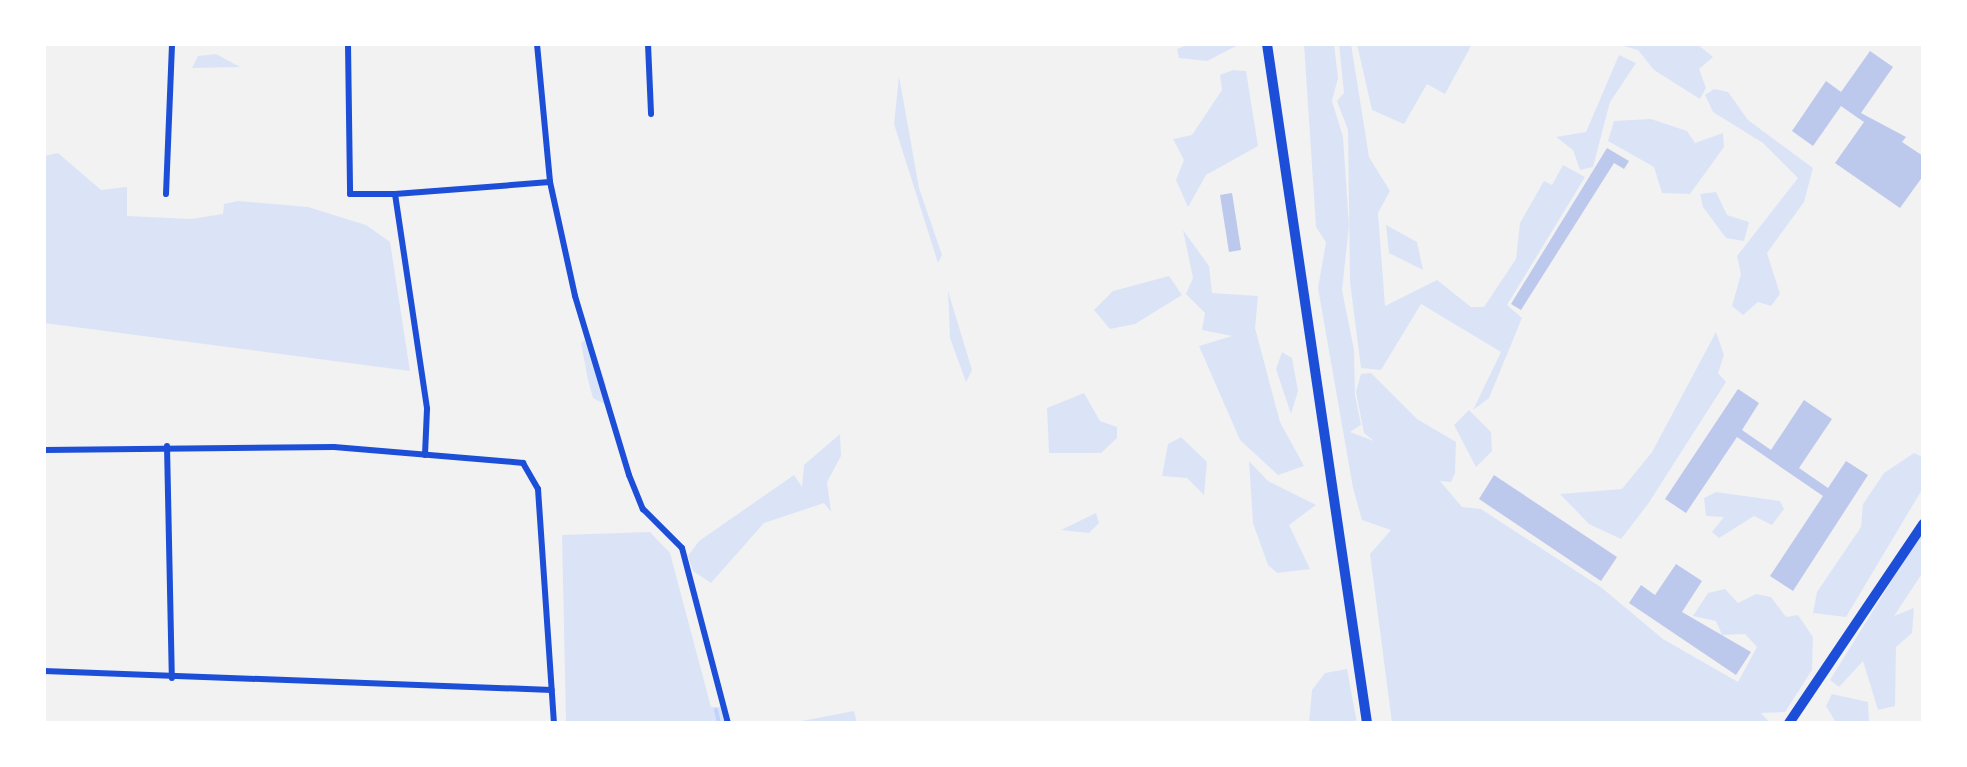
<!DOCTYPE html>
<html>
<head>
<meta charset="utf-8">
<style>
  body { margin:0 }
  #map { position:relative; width:1967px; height:767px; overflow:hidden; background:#f2f2f2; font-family:"IBM Plex Sans",sans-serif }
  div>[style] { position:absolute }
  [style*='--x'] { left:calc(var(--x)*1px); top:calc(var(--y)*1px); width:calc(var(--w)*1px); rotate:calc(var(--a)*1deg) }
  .green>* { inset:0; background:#dbe4f7 }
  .stream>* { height:4px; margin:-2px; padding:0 2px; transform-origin:2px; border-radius:2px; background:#bfd3fe }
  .building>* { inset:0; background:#bdc9ec }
  .minor>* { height:6px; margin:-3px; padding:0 3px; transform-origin:3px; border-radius:3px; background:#1d4ed8 }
  .primary>* { height:10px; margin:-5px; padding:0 5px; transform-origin:5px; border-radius:5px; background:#1d4ed8 }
  .trunk>* { height:10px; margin:-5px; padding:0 5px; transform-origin:5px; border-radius:5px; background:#1d4ed8 }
  span { translate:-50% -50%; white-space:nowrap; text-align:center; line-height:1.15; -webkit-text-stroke:6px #fff; paint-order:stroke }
  .frame { position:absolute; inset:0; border:46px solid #fff; pointer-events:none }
</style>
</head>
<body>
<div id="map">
  <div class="green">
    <div style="clip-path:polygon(1190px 44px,1240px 44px,1207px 61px,1179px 58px,1177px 49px)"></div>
    <div style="clip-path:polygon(1304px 44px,1334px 44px,1338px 78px,1332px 101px,1343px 137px,1349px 226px,1342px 290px,1354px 350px,1355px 395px,1361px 425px,1350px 432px,1374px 441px,1364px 433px,1356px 392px,1361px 374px,1371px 373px,1417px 419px,1456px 442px,1455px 473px,1451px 482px,1440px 481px,1462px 507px,1481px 509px,1602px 588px,1663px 639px,1738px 682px,1757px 647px,1745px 634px,1722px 635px,1716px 621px,1693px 616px,1708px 593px,1725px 589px,1738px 603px,1756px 594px,1771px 597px,1786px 617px,1798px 615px,1813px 637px,1812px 670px,1785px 712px,1761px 713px,1770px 723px,1392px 723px,1370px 554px,1391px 530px,1362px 520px,1353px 488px,1318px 288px,1326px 242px,1316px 227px)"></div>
    <div style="clip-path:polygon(1339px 44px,1351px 44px,1369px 157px,1390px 191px,1378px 213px,1385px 306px,1437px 280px,1471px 307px,1484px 307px,1516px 259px,1520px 223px,1544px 181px,1552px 185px,1563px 165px,1585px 177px,1507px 305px,1522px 318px,1489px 398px,1473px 410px,1501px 352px,1421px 304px,1381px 370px,1361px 368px,1350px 282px,1348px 130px,1337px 101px,1344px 93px)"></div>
    <div style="clip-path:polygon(1357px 44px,1472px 44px,1445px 94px,1427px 84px,1404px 124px,1372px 110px)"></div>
    <div style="clip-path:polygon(1617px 44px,1697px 44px,1713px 57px,1699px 69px,1706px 88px,1700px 99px,1654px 70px,1638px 50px)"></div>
    <div style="clip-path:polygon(216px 54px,240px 67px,192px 68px,198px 56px)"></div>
    <div style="clip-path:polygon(1619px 55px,1636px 63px,1610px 102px,1593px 167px,1580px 170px,1573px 150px,1556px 137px,1586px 132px)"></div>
    <div style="clip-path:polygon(1233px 70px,1246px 71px,1258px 146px,1206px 175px,1188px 207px,1176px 180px,1184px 160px,1173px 139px,1192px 135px,1222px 90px,1220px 75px)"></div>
    <div style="clip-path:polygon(899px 76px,919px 188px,942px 255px,938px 263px,894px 124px)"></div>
    <div style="clip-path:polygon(1714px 89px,1728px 92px,1748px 120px,1813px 168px,1804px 202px,1767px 253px,1780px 294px,1771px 306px,1758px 302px,1743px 315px,1732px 306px,1741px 274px,1737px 256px,1798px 178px,1763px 143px,1713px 112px,1705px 95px)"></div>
    <div style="clip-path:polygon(1651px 119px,1687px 131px,1695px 143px,1723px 133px,1724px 147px,1690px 194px,1662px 193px,1654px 167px,1608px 141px,1614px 121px)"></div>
    <div style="clip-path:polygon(58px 153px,101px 190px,127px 187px,127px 216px,191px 219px,223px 214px,224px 204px,238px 201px,308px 207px,366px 225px,390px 242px,410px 371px,44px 323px,44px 156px)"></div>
    <div style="clip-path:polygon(1716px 192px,1727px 215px,1749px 222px,1744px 241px,1726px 238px,1703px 207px,1700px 194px)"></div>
    <div style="clip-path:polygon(1386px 225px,1417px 242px,1423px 270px,1389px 253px)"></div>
    <div style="clip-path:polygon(1183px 230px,1209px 266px,1212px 293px,1258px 296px,1255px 328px,1280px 422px,1304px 466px,1278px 475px,1240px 440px,1199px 346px,1232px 336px,1202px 330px,1205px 313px,1186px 294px,1193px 278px)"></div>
    <div style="clip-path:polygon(1169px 276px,1182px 295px,1135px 324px,1110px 329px,1094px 310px,1113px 291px)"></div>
    <div style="clip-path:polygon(948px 291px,972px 370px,966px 382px,950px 338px)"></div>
    <div style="clip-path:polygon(1716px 332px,1724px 355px,1718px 373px,1726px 382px,1648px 504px,1621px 539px,1589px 524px,1560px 494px,1622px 489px,1652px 452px)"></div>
    <div style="clip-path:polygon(590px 336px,606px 385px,606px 405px,593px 398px,588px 380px,581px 343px)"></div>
    <div style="clip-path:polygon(1282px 352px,1292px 358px,1298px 391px,1291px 414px,1276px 369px)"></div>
    <div style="clip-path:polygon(1084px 393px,1100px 421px,1117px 427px,1117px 438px,1101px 453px,1049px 453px,1047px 408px)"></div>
    <div style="clip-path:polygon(1469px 410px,1491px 432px,1492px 451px,1476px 467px,1454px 425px)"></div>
    <div style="clip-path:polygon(840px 434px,841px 456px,827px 482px,831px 512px,824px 503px,764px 523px,711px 583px,693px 571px,688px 556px,699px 541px,794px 475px,802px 487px,804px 465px)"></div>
    <div style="clip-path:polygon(1181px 437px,1207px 462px,1204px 495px,1187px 478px,1162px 476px,1168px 444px)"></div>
    <div style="clip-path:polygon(1914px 453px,1923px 457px,1923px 488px,1846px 617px,1813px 613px,1817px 592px,1861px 527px,1863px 504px,1884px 473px)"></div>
    <div style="clip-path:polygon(1249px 461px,1268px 481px,1316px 505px,1289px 525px,1310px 569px,1277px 573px,1268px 565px,1253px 523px)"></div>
    <div style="clip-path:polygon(1716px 492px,1780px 501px,1784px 509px,1772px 525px,1754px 516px,1719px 538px,1712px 532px,1724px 517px,1706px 516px,1704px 498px)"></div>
    <div style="clip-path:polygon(1096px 513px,1099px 523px,1089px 533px,1061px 530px)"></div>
    <div style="clip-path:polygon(1923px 530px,1923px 572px,1894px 616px,1914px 608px,1912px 633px,1896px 647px,1895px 706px,1878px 710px,1863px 661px,1839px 687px,1830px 680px)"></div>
    <div style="clip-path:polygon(650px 532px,670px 553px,711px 707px,722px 707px,726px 723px,566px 723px,562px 535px)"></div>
    <div style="clip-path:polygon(1347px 669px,1357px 723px,1309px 723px,1312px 690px,1325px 673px)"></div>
    <div style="clip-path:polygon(1832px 694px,1868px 702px,1869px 722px,1835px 721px,1826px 706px)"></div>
    <div style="clip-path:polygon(854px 711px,857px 723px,796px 723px,796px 722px)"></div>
  </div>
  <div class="stream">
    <div style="--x:716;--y:710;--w:13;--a:77"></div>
  </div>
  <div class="building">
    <div style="clip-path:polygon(1870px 51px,1893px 67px,1861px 113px,1906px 137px,1902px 142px,1923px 156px,1923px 176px,1900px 208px,1835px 163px,1864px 122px,1858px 118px,1841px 106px,1813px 146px,1792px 131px,1826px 81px,1841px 92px)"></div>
    <div style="clip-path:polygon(1607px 148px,1629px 161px,1624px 169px,1614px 163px,1521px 310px,1511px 304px)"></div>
    <div style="clip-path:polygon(1232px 193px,1241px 250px,1229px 252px,1220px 195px)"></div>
    <div style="clip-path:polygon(1738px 389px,1759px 403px,1742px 430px,1771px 450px,1804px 400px,1832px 419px,1799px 468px,1828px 488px,1846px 461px,1868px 475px,1793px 591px,1770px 576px,1823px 496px,1737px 437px,1686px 513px,1665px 499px)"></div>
    <div style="clip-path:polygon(1494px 475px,1617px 557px,1601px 581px,1479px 499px)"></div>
    <div style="clip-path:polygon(1676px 564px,1702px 581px,1682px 612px,1751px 652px,1736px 675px,1629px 603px,1641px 585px,1655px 595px)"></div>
  </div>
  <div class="minor">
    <div style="--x:348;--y:44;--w:150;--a:89.2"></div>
    <div style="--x:350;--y:194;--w:45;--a:0"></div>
    <div style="--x:395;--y:194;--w:217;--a:81.5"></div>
    <div style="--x:427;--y:409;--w:46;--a:92.5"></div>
    <div style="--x:537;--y:44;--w:139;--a:84.6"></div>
    <div style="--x:648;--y:44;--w:70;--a:87.5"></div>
    <div style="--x:166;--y:194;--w:150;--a:-87.7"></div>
    <div style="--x:395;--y:194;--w:155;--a:-4.4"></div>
    <div style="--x:550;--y:182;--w:117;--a:77.6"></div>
    <div style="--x:575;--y:296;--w:187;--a:73.2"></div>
    <div style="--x:629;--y:475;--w:37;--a:68"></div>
    <div style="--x:643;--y:509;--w:55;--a:45"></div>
    <div style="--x:682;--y:548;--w:181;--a:75.3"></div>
    <div style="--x:167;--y:446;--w:232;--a:88.8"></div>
    <div style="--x:44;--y:450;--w:290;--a:-0.6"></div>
    <div style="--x:334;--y:447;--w:190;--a:4.8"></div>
    <div style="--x:523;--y:463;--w:30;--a:60"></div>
    <div style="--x:538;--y:489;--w:235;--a:86.1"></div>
    <div style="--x:44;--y:671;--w:508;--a:2.14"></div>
  </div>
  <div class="primary">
    <div style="--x:1789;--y:723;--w:240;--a:-56"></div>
  </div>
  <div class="trunk">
    <div style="--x:1267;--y:44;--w:686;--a:81.62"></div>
  </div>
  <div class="frame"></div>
</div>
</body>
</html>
